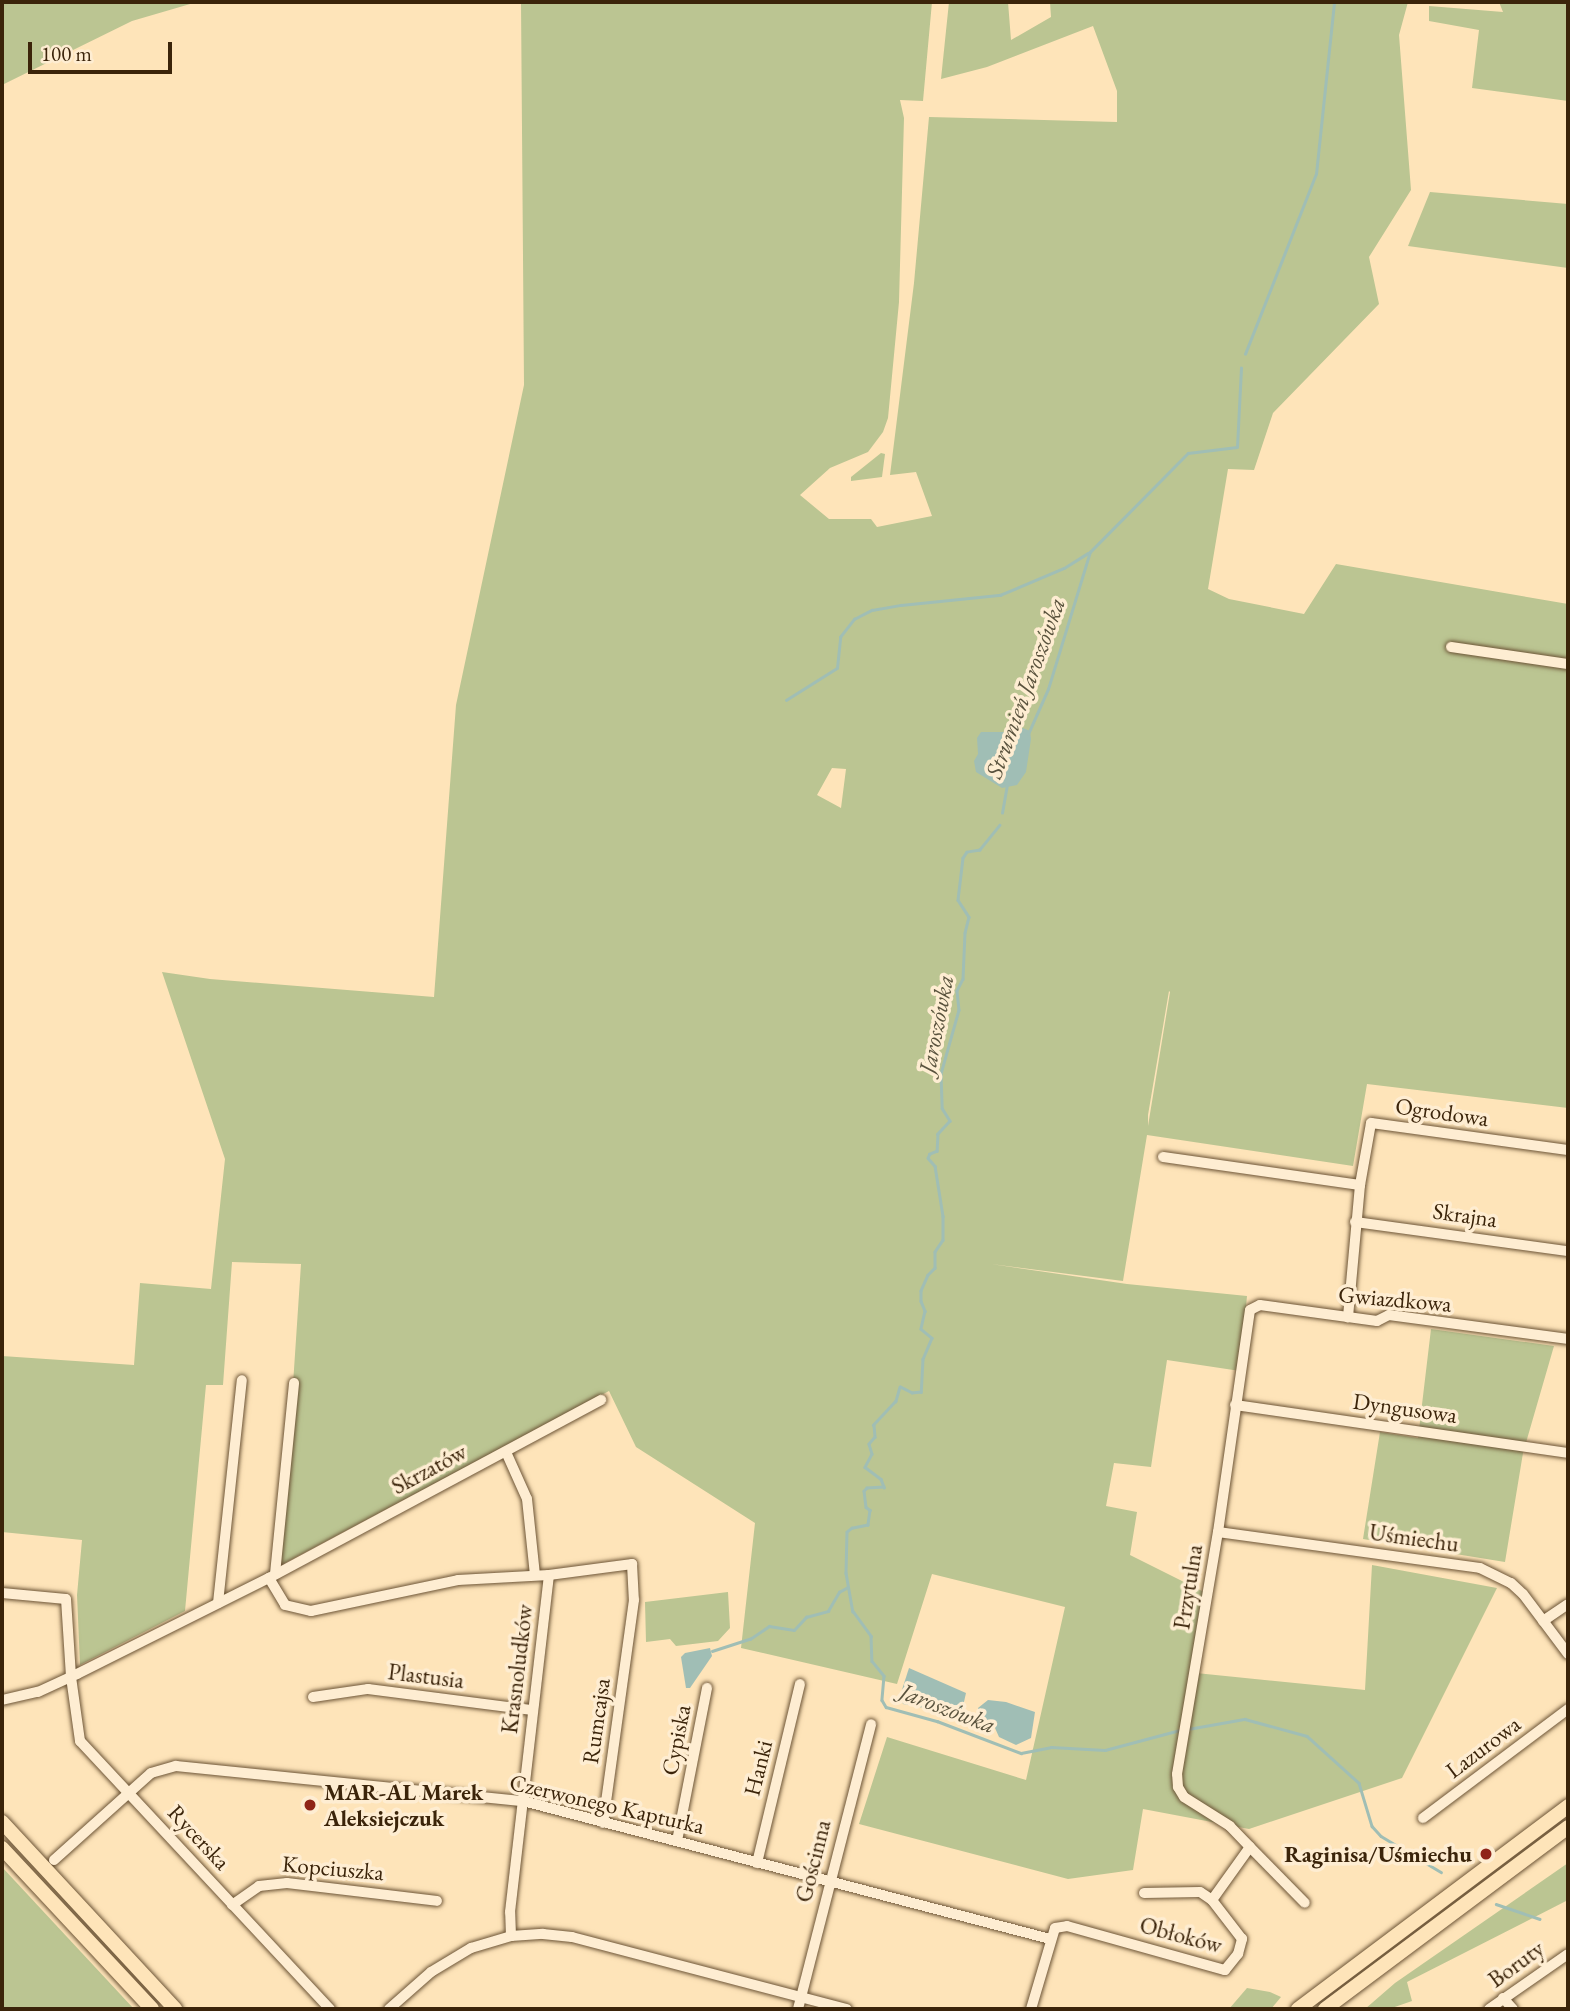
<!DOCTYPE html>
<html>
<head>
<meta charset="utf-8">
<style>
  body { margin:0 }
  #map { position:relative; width:1570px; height:2011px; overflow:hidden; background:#fee4b9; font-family:"EB Garamond",serif }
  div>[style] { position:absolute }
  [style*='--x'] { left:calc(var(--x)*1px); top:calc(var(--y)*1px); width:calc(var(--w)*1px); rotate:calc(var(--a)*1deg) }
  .green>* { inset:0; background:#bbc592 }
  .water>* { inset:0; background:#a0beb5 }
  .stream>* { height:2.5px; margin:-1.25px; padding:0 1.25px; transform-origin:1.25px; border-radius:1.25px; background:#a0beb5 }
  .roads { filter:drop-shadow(0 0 2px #6c5436) drop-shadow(0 0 2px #6c5436) }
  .minor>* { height:10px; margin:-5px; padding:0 5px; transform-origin:5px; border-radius:5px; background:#feedd2 }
  .major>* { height:14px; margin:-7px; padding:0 7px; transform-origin:7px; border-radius:7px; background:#fee4b9 }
  .dots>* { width:19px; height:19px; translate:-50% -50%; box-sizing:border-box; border:4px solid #feedd2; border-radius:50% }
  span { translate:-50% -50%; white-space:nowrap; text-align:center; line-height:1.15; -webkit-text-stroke:7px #feedd2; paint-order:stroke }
  .street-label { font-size:23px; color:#3b240a }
  .poi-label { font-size:23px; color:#3b240a; font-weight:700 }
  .left { translate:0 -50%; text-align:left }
  .right { translate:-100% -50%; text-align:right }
  .water-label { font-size:24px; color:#59523d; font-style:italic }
  .frame { position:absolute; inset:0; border:4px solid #3b240a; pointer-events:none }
  .scale { position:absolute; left:28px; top:42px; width:144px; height:32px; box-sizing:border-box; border:4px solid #3b240a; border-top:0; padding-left:9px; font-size:21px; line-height:24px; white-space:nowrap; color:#3b240a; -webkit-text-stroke:5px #feedd2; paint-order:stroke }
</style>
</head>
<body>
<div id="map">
  <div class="green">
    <div style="clip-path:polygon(2px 2px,197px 2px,132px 21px,2px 85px)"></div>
    <div style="clip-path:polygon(evenodd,521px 2px,932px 2px,923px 101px,900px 100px,904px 118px,899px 302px,888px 418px,883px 432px,868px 452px,830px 468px,800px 495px,829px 519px,871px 519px,877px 527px,932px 516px,916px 472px,890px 475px,914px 283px,929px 117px,1117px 122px,1117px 91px,1093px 26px,987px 67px,941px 79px,949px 2px,1008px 2px,1011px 40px,1051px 17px,1050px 2px,1408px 2px,1399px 35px,1411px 190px,1369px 257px,1379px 304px,1273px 413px,1254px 470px,1228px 469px,1208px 589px,1229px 599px,1304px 614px,1336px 564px,1568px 604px,1568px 1108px,1367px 1084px,1353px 1166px,1147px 1135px,1123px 1281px,991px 1264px,1127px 1284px,1247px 1296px,1240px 1371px,1167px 1360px,1151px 1467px,1114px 1463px,1106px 1506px,1137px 1512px,1130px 1555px,1208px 1594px,1196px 1673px,1365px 1690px,1372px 1565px,1497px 1588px,1402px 1778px,1249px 1829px,1143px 1809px,1133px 1870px,1068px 1879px,859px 1824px,887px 1737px,1026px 1780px,1065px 1607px,932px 1574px,897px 1684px,741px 1648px,755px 1523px,636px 1447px,609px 1391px,281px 1565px,301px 1264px,232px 1262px,223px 1385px,206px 1385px,185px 1611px,80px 1665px,77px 1595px,82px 1540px,2px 1532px,2px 1356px,134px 1365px,140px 1283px,211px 1289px,225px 1159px,162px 972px,210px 979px,434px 997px,456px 705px,524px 385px,521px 2px,832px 768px,846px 769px,841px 808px,817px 795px,832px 768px,521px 2px,1169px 991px,1170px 992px,1148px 1126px,1148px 1115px,1169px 991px)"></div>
    <div style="clip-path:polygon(1499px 2px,1568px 2px,1568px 101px,1472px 88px,1479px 30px,1429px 21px,1429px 6px,1503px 12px)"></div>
    <div style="clip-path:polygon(1430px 192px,1568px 204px,1568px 268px,1408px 246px)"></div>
    <div style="clip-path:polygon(881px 453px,885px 454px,882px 477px,851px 481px,851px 477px)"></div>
    <div style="clip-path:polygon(1431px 1329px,1554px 1346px,1523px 1453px,1505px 1562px,1363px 1539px,1380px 1432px,1418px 1438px)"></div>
    <div style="clip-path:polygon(728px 1592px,730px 1628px,718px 1641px,676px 1646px,670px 1639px,646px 1642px,645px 1602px)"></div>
    <div style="clip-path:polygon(1568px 1863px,1568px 1900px,1407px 1982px,1412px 2001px,1389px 2009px,1365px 2009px,1395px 1983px)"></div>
    <div style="clip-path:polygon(2px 1867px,134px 2009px,2px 2009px)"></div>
    <div style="clip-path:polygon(1247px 1988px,1270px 1992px,1281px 1997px,1271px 2009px,1229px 2009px)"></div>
  </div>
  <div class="water">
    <div style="clip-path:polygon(1023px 728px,1030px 731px,1031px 739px,1026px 772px,1017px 785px,1002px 788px,976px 772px,974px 761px,978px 754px,977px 738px,981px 732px,1015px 732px)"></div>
    <div style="clip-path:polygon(710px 1648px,712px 1656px,690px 1688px,686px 1688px,681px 1657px,685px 1653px)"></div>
    <div style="clip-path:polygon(909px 1668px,966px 1693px,961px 1715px,903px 1704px,900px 1696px)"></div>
    <div style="clip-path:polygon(988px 1700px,1006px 1702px,1035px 1712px,1031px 1738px,1016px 1745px,999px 1737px,995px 1728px,977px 1725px,978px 1708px)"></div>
  </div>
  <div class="stream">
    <div style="--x:1245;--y:354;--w:193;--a:-68.5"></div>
    <div style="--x:1316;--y:174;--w:173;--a:-84"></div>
    <div style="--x:786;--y:700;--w:60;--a:-32.1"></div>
    <div style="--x:837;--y:668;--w:31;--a:-84"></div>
    <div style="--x:840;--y:637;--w:23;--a:-52"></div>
    <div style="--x:854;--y:619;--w:20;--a:-27"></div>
    <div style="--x:872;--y:610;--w:29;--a:-10"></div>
    <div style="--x:901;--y:605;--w:100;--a:-5.8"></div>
    <div style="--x:1000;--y:595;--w:69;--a:-22.9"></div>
    <div style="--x:1064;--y:568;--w:28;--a:-32"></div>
    <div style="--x:1028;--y:734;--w:49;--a:-66"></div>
    <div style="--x:1048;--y:689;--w:143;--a:-73"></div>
    <div style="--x:1090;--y:552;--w:139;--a:-45.3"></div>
    <div style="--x:1188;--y:453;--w:49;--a:-7"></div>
    <div style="--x:1237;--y:447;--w:79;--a:-87.1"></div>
    <div style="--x:1002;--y:813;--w:28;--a:-80"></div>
    <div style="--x:1000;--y:825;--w:32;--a:129"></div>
    <div style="--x:980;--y:850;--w:13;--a:171"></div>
    <div style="--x:967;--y:852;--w:7;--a:124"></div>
    <div style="--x:963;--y:858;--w:42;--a:96.8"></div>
    <div style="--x:958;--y:900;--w:20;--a:57"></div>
    <div style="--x:969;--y:917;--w:16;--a:104"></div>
    <div style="--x:965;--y:933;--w:46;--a:92.5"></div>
    <div style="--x:963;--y:979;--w:13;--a:117"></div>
    <div style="--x:957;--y:991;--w:19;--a:84"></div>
    <div style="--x:959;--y:1010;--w:66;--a:105.7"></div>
    <div style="--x:941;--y:1074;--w:34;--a:88"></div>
    <div style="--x:942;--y:1108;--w:15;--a:58"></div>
    <div style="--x:950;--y:1121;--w:18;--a:133"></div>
    <div style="--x:938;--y:1134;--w:17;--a:93"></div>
    <div style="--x:937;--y:1151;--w:8;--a:157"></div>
    <div style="--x:930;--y:1154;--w:4;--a:117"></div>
    <div style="--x:928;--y:1158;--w:11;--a:49"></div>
    <div style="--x:935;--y:1166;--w:51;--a:80.9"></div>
    <div style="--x:943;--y:1216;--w:24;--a:90"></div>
    <div style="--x:943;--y:1240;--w:14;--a:124"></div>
    <div style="--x:935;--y:1252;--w:16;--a:90"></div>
    <div style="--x:935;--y:1268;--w:10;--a:135"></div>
    <div style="--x:928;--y:1275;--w:17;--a:114"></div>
    <div style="--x:921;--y:1291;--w:10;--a:90"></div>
    <div style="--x:921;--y:1301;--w:11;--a:68"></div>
    <div style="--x:925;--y:1311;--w:18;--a:103"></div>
    <div style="--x:921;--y:1329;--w:14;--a:39"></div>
    <div style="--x:932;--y:1338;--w:23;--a:113"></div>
    <div style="--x:923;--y:1359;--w:33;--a:93"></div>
    <div style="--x:921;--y:1392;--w:9;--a:174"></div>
    <div style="--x:912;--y:1393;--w:13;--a:-153"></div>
    <div style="--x:900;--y:1387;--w:15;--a:106"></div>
    <div style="--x:896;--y:1401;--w:33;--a:133"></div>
    <div style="--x:874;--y:1425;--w:12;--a:85"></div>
    <div style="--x:875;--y:1437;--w:9;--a:131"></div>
    <div style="--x:869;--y:1444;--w:10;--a:73"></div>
    <div style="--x:872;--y:1454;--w:15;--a:118"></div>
    <div style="--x:865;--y:1467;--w:20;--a:37"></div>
    <div style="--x:881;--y:1479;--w:9;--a:69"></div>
    <div style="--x:884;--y:1487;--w:17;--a:177"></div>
    <div style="--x:867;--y:1488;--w:4;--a:135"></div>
    <div style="--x:864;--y:1491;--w:16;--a:83"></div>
    <div style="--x:866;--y:1507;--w:5;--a:37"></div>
    <div style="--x:870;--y:1510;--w:15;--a:98"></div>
    <div style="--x:868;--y:1525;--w:16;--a:169"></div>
    <div style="--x:852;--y:1528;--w:6;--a:141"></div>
    <div style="--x:847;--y:1532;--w:41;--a:91.4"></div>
    <div style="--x:846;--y:1573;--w:39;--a:80"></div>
    <div style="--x:853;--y:1611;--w:31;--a:54"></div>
    <div style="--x:871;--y:1636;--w:25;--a:88"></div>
    <div style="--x:872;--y:1661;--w:19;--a:51"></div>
    <div style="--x:884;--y:1676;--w:24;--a:95"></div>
    <div style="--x:882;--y:1700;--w:8;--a:60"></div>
    <div style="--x:886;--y:1707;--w:53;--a:15.4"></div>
    <div style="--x:937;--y:1721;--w:90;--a:20.9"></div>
    <div style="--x:1021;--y:1753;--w:31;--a:-11"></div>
    <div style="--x:1051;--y:1747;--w:54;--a:3.2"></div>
    <div style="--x:1105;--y:1750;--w:78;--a:-14.9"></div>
    <div style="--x:712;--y:1651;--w:40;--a:-18"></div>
    <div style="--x:750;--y:1639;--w:23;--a:-34"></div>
    <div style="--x:769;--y:1626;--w:25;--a:9"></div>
    <div style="--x:794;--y:1630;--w:18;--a:-47"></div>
    <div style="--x:806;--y:1617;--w:23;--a:-15"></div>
    <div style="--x:828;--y:1611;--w:22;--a:-60"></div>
    <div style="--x:839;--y:1592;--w:10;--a:-29"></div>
    <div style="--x:1188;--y:1729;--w:58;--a:-10"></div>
    <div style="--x:1245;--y:1719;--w:64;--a:15.3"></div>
    <div style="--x:1307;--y:1736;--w:70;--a:42.1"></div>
    <div style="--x:1359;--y:1783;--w:45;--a:73.2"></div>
    <div style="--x:1372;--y:1826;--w:13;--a:48"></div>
    <div style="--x:1381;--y:1836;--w:70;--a:31"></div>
    <div style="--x:1496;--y:1904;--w:46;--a:18.8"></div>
  </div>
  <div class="roads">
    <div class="minor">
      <div style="--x:1451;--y:647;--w:118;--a:8.3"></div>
      <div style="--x:1163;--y:1157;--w:199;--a:8.1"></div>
      <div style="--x:1360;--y:1185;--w:133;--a:95.2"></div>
      <div style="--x:1360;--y:1185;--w:63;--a:-79.9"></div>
      <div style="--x:1371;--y:1123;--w:199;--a:7.8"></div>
      <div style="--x:1355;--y:1222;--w:215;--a:7.8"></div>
      <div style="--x:1235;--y:1405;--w:336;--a:8.2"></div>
      <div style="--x:506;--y:1452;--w:51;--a:65.9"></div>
      <div style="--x:527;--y:1499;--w:76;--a:84"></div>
      <div style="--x:1218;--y:1532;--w:264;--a:7.8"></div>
      <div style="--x:1480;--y:1568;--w:34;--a:26"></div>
      <div style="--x:1511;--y:1583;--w:16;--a:43"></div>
      <div style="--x:1523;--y:1594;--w:75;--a:53.1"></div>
      <div style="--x:275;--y:1574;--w:192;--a:-84.3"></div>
      <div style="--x:269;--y:1578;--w:31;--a:59"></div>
      <div style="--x:285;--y:1605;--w:27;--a:13"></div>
      <div style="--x:311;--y:1611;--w:150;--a:-11.9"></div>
      <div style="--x:458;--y:1580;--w:91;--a:-3.1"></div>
      <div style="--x:549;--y:1575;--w:84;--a:-7.5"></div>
      <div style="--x:632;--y:1564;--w:36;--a:87"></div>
      <div style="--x:634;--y:1600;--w:225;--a:97.9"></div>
      <div style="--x:2;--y:1593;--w:64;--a:5.4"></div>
      <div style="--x:66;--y:1599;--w:78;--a:86.3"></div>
      <div style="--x:71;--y:1677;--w:65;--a:82"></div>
      <div style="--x:80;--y:1741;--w:367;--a:47"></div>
      <div style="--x:218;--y:1603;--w:224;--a:-83.9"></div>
      <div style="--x:1543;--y:1621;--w:30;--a:-34"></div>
      <div style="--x:313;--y:1697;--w:56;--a:-8.3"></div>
      <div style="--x:368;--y:1689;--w:166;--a:7.3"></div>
      <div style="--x:2;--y:1700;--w:37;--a:-13"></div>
      <div style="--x:38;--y:1692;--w:43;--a:-24.8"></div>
      <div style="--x:77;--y:1674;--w:215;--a:-26.6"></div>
      <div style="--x:269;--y:1578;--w:377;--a:-28.2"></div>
      <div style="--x:1423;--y:1818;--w:181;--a:-36.9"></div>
      <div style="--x:677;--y:1841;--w:156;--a:-78.9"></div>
      <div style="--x:1250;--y:1847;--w:29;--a:-134"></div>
      <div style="--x:1230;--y:1826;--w:54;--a:-147.8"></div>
      <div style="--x:1184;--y:1797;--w:12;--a:-121"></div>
      <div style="--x:1178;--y:1787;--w:13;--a:-94"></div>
      <div style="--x:1177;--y:1774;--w:245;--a:-80.4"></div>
      <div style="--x:1218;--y:1532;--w:224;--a:-81.8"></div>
      <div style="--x:1250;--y:1310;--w:11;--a:-27"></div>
      <div style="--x:1260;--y:1305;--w:118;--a:7.8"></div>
      <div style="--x:1377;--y:1321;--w:13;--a:-27"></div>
      <div style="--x:1389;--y:1315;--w:181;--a:7.6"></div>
      <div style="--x:54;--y:1860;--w:130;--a:-41.9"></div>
      <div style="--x:151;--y:1773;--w:26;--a:-16"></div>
      <div style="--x:176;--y:1766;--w:349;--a:5.8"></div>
      <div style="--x:523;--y:1801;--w:545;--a:14.67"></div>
      <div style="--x:757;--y:1863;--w:184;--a:-76.5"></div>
      <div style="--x:1212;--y:1900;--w:65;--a:-54.4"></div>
      <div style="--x:1250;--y:1847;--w:78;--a:45.5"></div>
      <div style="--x:232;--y:1905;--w:33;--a:-35"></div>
      <div style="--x:259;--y:1886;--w:28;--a:-6"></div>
      <div style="--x:287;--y:1883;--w:151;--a:6.8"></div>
      <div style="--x:511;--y:1936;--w:24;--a:-92"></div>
      <div style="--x:510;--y:1912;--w:339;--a:-83.4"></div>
      <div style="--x:1503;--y:1998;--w:15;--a:48"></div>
      <div style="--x:389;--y:2009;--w:56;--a:-41.4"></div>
      <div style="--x:431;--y:1972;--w:47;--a:-31"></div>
      <div style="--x:471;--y:1948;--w:42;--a:-16.7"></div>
      <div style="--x:511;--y:1936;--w:32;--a:-4"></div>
      <div style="--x:543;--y:1934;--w:29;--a:6"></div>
      <div style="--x:572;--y:1937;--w:284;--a:14.7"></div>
      <div style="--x:798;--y:2009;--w:294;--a:-75.6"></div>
      <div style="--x:1031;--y:2009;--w:84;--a:-73.5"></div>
      <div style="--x:1055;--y:1928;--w:12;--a:-9"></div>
      <div style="--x:1067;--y:1926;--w:164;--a:15.6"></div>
      <div style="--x:1225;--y:1970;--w:21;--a:-51"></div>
      <div style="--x:1238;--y:1954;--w:16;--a:-75"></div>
      <div style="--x:1242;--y:1939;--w:49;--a:-127.6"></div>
      <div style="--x:1212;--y:1900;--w:14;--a:-146"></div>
      <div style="--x:1200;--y:1892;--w:56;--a:179"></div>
      <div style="--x:1489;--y:2009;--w:96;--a:-34.8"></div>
    </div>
    <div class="major">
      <div style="--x:2;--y:1822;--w:255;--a:47.2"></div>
      <div style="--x:2;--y:1848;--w:220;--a:47"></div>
      <div style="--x:1298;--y:2009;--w:338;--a:-36.9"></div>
      <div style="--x:1325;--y:2009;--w:304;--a:-36.8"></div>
    </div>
  </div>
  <div class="dots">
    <div style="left:310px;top:1805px;background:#8f2418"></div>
    <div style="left:1486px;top:1854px;background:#8f2418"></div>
  </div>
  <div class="street-label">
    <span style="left:1442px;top:1112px;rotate:8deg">Ogrodowa</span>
    <span style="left:1465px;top:1215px;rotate:8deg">Skrajna</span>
    <span style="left:1395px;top:1299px;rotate:5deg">Gwiazdkowa</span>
    <span style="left:1405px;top:1408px;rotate:8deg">Dyngusowa</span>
    <span style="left:429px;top:1469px;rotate:-28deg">Skrzatów</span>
    <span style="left:1414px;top:1538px;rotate:8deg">Uśmiechu</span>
    <span style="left:1188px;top:1587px;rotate:-81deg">Przytulna</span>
    <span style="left:517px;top:1669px;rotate:-83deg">Krasnoludków</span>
    <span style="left:426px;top:1676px;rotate:7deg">Plastusia</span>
    <span style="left:596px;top:1721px;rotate:-82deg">Rumcajsa</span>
    <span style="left:676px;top:1740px;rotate:-79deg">Cypiska</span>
    <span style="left:1483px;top:1747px;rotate:-37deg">Lazurowa</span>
    <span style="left:758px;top:1768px;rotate:-76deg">Hanki</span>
    <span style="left:607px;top:1804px;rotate:13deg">Czerwonego Kapturka</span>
    <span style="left:199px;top:1837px;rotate:47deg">Rycerska</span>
    <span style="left:813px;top:1861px;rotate:-76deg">Gościnna</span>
    <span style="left:333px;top:1868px;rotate:5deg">Kopciuszka</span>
    <span style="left:1181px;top:1935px;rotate:15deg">Obłoków</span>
    <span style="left:1516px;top:1964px;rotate:-36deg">Boruty</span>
  </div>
  <div class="poi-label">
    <span class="left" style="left:324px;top:1805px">MAR-AL Marek<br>Aleksiejczuk</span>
    <span class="right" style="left:1472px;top:1854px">Raginisa/Uśmiechu</span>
  </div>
  <div class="water-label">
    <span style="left:1025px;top:688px;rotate:-70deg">Strumień Jaroszówka</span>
    <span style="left:936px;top:1024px;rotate:-79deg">Jaroszówka</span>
    <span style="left:948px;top:1708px;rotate:21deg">Jaroszówka</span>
  </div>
  <div class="frame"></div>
  <div class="scale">100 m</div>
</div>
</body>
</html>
